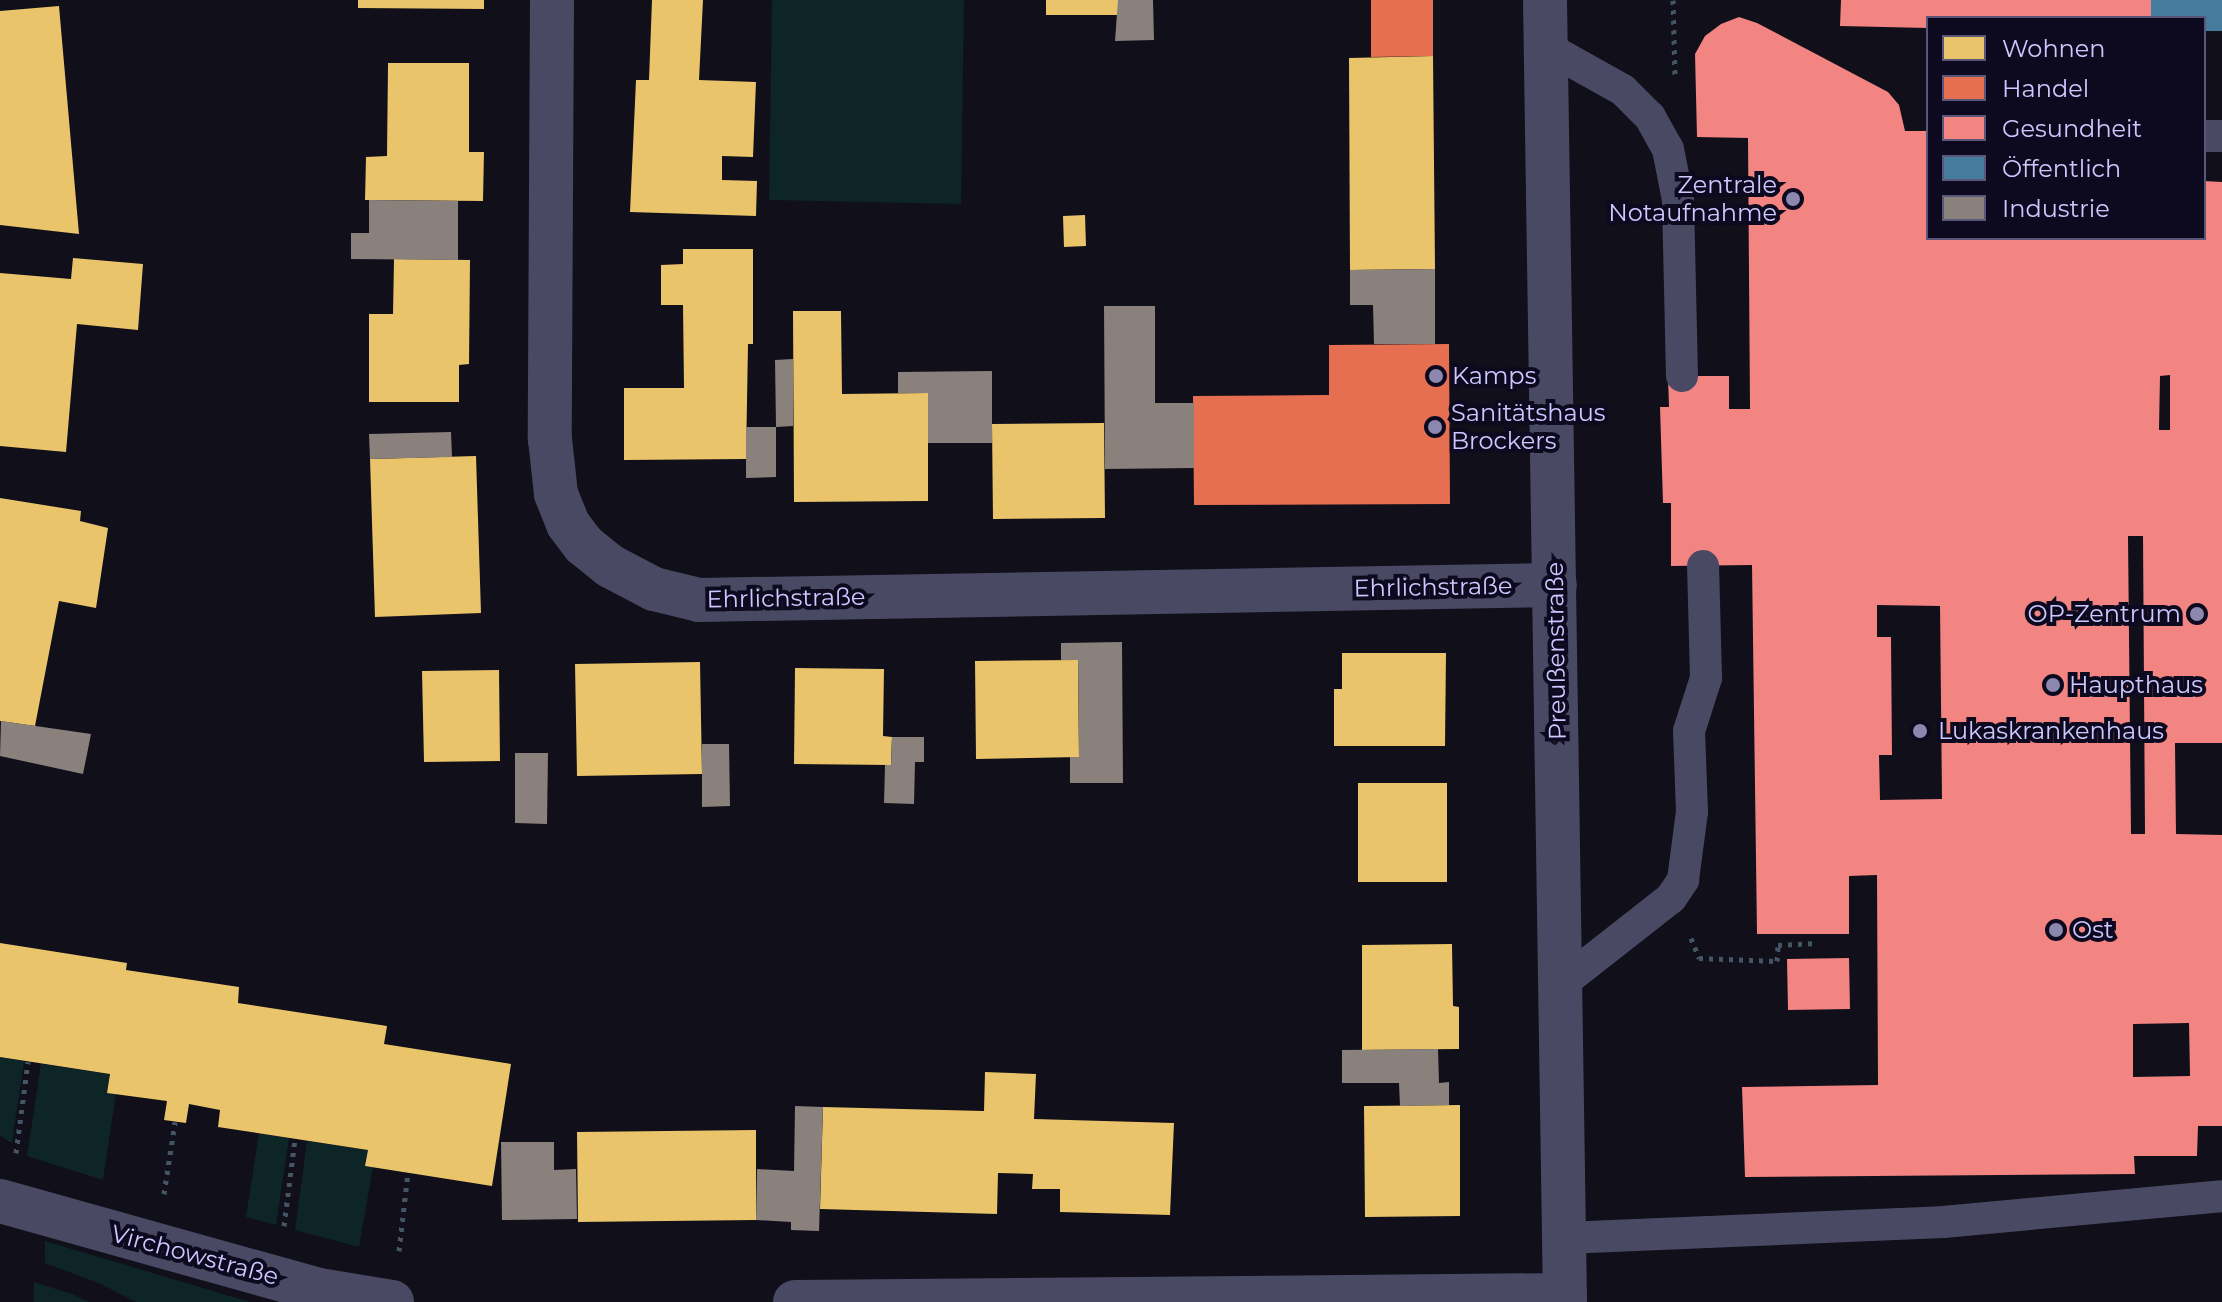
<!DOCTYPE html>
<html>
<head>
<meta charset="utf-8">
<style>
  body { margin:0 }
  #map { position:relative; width:2222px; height:1302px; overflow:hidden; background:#100f1a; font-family:Montserrat,sans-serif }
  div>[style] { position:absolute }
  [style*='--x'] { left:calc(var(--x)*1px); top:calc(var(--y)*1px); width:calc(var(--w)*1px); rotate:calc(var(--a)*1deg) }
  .green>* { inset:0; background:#0d2526 }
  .homes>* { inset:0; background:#e9c46a }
  .shops>* { inset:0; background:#e76f51 }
  .health>* { inset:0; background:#f28482 }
  .public>* { inset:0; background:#457b9d }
  .industry>* { inset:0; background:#8a817c }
  .path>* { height:5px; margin-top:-2.5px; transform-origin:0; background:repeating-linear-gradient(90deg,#445665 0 4px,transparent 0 10px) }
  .lane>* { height:32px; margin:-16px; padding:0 16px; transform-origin:16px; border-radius:16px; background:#4a4964 }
  .street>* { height:44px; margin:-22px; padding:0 22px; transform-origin:22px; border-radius:22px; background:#4a4964 }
  .dots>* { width:22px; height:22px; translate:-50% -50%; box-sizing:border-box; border:4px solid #0d0a1f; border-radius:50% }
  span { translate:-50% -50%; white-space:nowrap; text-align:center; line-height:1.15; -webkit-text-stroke:8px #0d0a1f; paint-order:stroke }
  .poi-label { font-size:24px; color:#cdc8ff }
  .right { translate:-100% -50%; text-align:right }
  .left { translate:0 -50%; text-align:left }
  .street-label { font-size:24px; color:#cdc8ff }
  .legend { position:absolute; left:1926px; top:16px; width:280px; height:224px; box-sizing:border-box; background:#0d0a1f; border:2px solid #5a5679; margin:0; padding:10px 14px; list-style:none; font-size:24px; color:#cdc8ff }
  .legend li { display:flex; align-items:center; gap:16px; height:40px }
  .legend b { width:40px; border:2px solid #5a5679 }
</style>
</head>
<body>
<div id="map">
  <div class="green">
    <div style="clip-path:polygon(772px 0,964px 0,961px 204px,769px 200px)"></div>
    <div style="clip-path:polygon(0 1057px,24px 1061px,12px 1143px,0 1136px)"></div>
    <div style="clip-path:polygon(41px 1064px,110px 1074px,107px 1092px,116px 1093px,103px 1180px,27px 1156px)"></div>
    <div style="clip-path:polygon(259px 1133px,289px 1138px,276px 1225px,246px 1217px)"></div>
    <div style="clip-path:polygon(307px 1141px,368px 1150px,365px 1166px,373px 1167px,359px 1247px,295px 1230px)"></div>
    <div style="clip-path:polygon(45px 1241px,250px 1302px,136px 1302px,101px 1284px,45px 1263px)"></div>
    <div style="clip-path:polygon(34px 1282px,72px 1294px,89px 1302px,34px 1302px)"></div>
  </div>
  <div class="homes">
    <div style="clip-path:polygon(358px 0,484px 0,484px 9px,358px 8px)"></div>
    <div style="clip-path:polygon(652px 0,703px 0,699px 80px,756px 82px,753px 157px,722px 156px,722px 180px,757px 181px,756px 216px,630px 212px,636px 80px,649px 80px)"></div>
    <div style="clip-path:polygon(1046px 0,1118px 0,1118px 15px,1046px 15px)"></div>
    <div style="clip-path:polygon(59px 6px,79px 234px,0 225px,0 11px)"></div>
    <div style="clip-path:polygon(1433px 56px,1435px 269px,1350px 270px,1349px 58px)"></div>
    <div style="clip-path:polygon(388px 63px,469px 63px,469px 152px,484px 152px,483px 201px,365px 200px,366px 157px,387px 156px)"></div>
    <div style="clip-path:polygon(1085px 215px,1086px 246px,1064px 247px,1063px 216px)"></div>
    <div style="clip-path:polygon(683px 249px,753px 249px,753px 344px,748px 344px,746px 459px,624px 460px,624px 388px,684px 388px,683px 305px,661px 305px,661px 265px,683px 264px)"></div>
    <div style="clip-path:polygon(73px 258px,143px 264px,138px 330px,77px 324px,66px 452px,0 446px,0 273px,71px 279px)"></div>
    <div style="clip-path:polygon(394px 259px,470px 260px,469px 364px,459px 365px,459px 402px,369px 402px,369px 314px,393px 314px)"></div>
    <div style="clip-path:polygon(793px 311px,841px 311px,842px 394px,928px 393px,928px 501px,794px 502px)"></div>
    <div style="clip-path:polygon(1104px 423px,1105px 518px,993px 519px,992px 424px)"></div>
    <div style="clip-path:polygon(476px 456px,481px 613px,375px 617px,370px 459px)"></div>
    <div style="clip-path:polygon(0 498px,81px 511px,80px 521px,108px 528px,96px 608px,59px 601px,35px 726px,0 721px)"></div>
    <div style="clip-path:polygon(1342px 653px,1446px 653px,1445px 746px,1334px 746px,1334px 689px,1342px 689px)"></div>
    <div style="clip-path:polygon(1078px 660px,1079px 757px,976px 759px,975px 661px)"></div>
    <div style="clip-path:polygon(700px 662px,702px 774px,577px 776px,575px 664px)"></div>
    <div style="clip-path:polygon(795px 668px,884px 669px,883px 736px,892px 737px,891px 765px,794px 764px)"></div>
    <div style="clip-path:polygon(499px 670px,500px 761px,424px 762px,422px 671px)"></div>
    <div style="clip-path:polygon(1358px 783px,1447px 783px,1447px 882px,1358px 882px)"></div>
    <div style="clip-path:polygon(0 943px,127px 963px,126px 970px,239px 987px,238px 1003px,387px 1026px,384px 1044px,511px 1064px,492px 1186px,365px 1166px,368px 1150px,218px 1127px,220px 1110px,189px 1104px,186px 1123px,164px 1120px,167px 1101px,107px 1093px,110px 1074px,0 1057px)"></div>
    <div style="clip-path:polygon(1452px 944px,1453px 1006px,1459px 1007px,1459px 1049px,1362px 1050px,1362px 945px)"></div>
    <div style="clip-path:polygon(985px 1072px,1036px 1074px,1034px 1119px,1174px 1123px,1170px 1215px,1060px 1212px,1060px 1189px,1032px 1189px,1033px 1174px,998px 1173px,997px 1214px,820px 1209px,823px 1107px,984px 1111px)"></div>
    <div style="clip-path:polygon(1460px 1105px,1460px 1216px,1365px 1217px,1364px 1106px)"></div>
    <div style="clip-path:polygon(756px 1130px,756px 1220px,578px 1222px,577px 1132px)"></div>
  </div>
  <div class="shops">
    <div style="clip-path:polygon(1371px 0,1433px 0,1433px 56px,1371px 57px)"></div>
    <div style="clip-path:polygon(1449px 344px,1450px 504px,1194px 505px,1193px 396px,1329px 395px,1329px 345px)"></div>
  </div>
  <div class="health">
    <div style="clip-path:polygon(1841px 0,2151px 0,2151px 18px,1928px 18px,1928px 28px,1840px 26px)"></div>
    <div style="clip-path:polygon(evenodd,1739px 17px,1757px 23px,1888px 92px,1899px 105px,1905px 131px,1928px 131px,1928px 238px,2204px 238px,2204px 181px,2222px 182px,2222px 743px,2175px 743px,2176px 834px,2222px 835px,2222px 1126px,2198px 1126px,2197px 1156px,2134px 1156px,2135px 1174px,1745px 1177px,1742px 1087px,1878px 1085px,1877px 875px,1849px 876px,1849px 934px,1757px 934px,1752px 565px,1671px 566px,1671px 503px,1663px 503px,1660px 407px,1669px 407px,1668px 376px,1729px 376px,1729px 409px,1750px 409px,1748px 138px,1697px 137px,1695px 54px,1705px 36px,1721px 24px,1739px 17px,2170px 375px,2170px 430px,2159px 430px,2160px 376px,2170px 375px,1739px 17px,2128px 536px,2143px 536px,2145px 834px,2131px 834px,2128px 536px,1739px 17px,1877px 605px,1940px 606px,1942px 799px,1880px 800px,1879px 755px,1892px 755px,1891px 637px,1877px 637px,1877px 605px,1739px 17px,2189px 1023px,2190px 1076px,2133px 1077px,2133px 1024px,2189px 1023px)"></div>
    <div style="clip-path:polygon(1849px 958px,1850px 1009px,1788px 1010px,1787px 959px)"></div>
  </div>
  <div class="public">
    <div style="clip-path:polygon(2151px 0,2222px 0,2222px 31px,2204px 31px,2204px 18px,2151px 18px)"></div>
  </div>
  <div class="industry">
    <div style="clip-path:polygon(1118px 0,1153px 0,1154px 40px,1115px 41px)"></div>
    <div style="clip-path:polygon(369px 200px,458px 201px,458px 260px,351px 259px,351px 233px,369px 233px)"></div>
    <div style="clip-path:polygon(1435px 269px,1435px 344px,1374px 344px,1373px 305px,1350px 305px,1350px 270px)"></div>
    <div style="clip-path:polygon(1104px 306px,1155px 306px,1155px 403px,1194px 403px,1194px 468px,1105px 469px)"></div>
    <div style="clip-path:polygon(793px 359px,793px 426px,776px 427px,776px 477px,746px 478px,746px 427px,776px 427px,775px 360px)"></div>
    <div style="clip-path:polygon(992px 371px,992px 443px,928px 443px,928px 393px,898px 393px,898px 372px)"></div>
    <div style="clip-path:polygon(451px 432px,452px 457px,370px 459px,369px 434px)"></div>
    <div style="clip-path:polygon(1122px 642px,1123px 783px,1070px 783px,1070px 757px,1079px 757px,1078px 660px,1061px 660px,1061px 643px)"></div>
    <div style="clip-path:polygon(1px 721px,91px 734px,83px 774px,0 756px)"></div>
    <div style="clip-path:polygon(892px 737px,924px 737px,924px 762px,915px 762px,914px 804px,884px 803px,885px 765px,891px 765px)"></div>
    <div style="clip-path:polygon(702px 744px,729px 744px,730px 806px,702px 807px)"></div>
    <div style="clip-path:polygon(515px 753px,548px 753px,547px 824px,515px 823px)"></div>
    <div style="clip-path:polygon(1438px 1049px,1439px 1083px,1449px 1082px,1449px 1105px,1400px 1106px,1399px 1083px,1342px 1083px,1342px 1050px)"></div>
    <div style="clip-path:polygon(795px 1106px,823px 1107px,819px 1231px,791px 1230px,791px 1222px,756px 1220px,757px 1169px,794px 1171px)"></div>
    <div style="clip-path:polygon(501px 1142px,554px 1142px,554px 1170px,576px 1169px,577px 1219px,502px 1220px)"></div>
  </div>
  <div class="path">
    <div style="--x:1673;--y:0;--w:75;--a:88.5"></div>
    <div style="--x:1691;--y:938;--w:22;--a:68"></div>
    <div style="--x:1699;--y:958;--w:78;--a:2.2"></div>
    <div style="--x:1777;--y:961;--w:16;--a:-86"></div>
    <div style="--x:1778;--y:945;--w:38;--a:-3"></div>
    <div style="--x:16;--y:1153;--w:92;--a:-82.5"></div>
    <div style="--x:164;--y:1194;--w:73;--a:-81.3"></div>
    <div style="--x:284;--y:1226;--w:88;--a:-82.8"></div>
    <div style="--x:399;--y:1251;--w:80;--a:-83.5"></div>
  </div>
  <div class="lane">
    <div style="--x:1546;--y:47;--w:88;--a:29.2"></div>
    <div style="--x:1623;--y:90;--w:38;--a:45"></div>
    <div style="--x:1650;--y:117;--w:37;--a:61"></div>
    <div style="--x:1668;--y:149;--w:52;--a:78.9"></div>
    <div style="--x:1678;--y:200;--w:176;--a:88.7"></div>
    <div style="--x:2204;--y:136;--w:18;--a:0"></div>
    <div style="--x:1560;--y:985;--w:141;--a:-38.1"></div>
    <div style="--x:1671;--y:898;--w:22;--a:-56"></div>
    <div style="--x:1683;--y:880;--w:69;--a:-82.5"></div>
    <div style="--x:1692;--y:812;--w:81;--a:-92.1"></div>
    <div style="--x:1689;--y:731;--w:56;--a:-72.2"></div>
    <div style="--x:1706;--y:678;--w:112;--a:-91.5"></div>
    <div style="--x:1564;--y:1238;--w:379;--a:-2.4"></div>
    <div style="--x:1943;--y:1222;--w:280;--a:-5.3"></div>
  </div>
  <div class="street">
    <div style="--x:552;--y:0;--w:439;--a:90.3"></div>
    <div style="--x:550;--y:439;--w:55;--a:83.8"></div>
    <div style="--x:556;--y:494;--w:32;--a:68"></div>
    <div style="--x:568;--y:524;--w:26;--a:53"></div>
    <div style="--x:584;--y:545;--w:33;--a:39"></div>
    <div style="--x:610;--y:566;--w:50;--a:27.6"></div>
    <div style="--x:654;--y:589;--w:46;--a:13.7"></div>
    <div style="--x:699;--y:600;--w:856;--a:-1"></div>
    <div style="--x:1545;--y:0;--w:1302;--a:89.12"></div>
    <div style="--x:0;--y:1201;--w:331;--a:15.6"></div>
    <div style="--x:319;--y:1290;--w:74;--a:9.3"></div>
    <div style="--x:795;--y:1302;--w:770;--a:-0.52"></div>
  </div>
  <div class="dots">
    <div style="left:1793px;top:199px;background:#8b87af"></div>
    <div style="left:1436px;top:376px;background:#8b87af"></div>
    <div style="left:1435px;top:427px;background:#8b87af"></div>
    <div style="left:2197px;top:614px;background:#8b87af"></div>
    <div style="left:2053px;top:685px;background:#8b87af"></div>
    <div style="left:1920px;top:731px;background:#8b87af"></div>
    <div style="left:2056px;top:930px;background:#8b87af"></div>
  </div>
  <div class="poi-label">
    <span class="right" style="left:1777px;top:199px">Zentrale<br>Notaufnahme</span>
    <span class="left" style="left:1452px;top:376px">Kamps</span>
    <span class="left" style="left:1451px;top:427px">Sanitätshaus<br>Brockers</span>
    <span class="right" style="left:2181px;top:614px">OP-Zentrum</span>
    <span class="left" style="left:2069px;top:685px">Haupthaus</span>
    <span class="left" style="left:1938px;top:731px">Lukaskrankenhaus</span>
    <span class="left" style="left:2072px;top:930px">Ost</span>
  </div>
  <div class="street-label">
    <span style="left:1433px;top:587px;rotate:-1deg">Ehrlichstraße</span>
    <span style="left:786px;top:598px;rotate:-1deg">Ehrlichstraße</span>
    <span style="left:1556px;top:651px;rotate:-91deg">Preußenstraße</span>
    <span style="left:195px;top:1255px;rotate:15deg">Virchowstraße</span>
  </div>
  <ul class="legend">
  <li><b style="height:22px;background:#e9c46a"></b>Wohnen</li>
  <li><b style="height:22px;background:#e76f51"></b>Handel</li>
  <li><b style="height:22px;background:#f28482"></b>Gesundheit</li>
  <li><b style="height:22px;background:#457b9d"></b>Öffentlich</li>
  <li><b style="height:22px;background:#8a817c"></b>Industrie</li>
  </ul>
</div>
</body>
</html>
